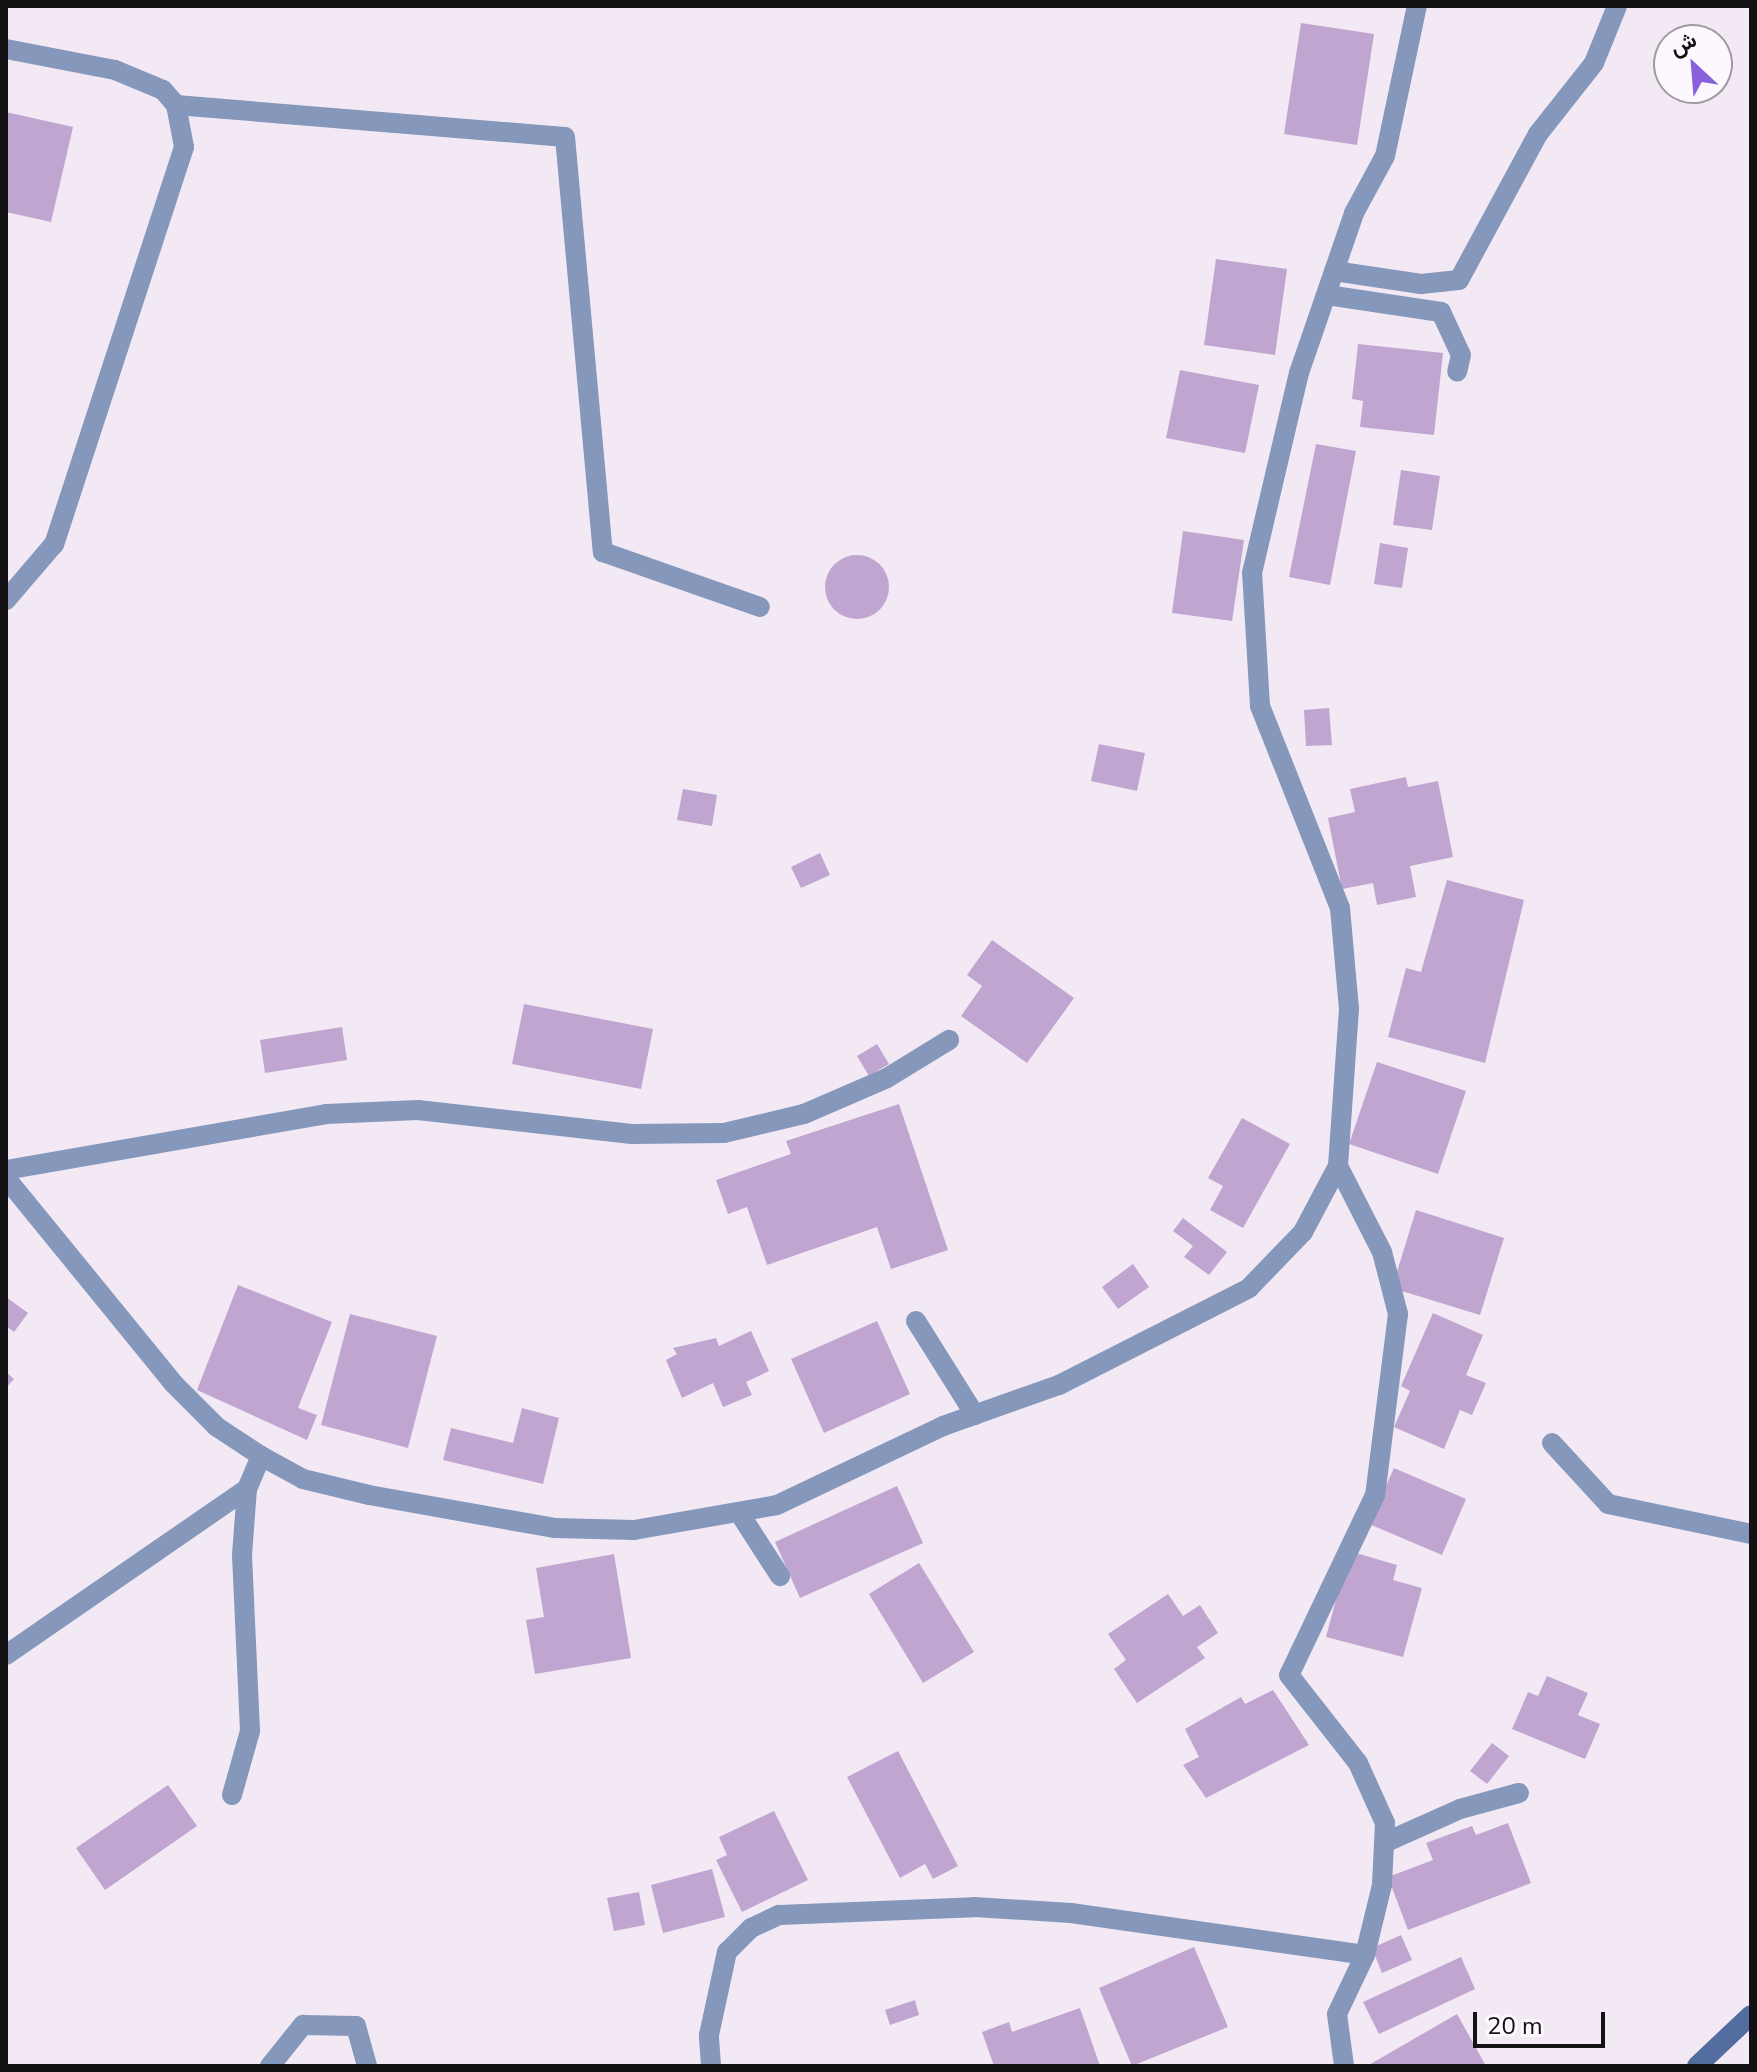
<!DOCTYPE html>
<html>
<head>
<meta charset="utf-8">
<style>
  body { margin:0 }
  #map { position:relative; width:1757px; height:2072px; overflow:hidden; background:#f2e9f4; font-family:"Nunito Sans",Vazirmatn,sans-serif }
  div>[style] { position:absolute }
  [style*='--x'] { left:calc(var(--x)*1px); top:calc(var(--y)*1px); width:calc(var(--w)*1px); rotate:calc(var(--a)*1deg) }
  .building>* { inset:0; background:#c1a5d1 }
  .round { border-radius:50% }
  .lane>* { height:20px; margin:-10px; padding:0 10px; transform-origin:10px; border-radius:10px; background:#8597bb }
  .street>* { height:20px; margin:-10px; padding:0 10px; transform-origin:10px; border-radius:10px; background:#8597bb }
  .secondary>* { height:20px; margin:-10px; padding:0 10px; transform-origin:10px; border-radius:10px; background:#546da1 }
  span { translate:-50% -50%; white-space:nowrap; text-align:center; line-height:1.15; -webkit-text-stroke:6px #fdf7fe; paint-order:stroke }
  .frame { position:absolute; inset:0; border:8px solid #141115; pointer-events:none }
  .north { position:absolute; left:1653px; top:24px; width:80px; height:80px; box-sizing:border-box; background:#fdf7fe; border:2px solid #a09ba1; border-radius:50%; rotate:334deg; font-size:22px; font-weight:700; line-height:32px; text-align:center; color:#141115 }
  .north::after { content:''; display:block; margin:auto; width:28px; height:36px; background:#8860db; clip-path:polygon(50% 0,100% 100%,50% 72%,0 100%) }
  .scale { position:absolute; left:1473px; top:2012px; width:132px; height:36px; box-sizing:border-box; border:4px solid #141115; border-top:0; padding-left:10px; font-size:24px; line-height:28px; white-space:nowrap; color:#141115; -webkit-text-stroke:6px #fdf7fe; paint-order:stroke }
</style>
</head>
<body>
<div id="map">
  <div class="building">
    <div style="clip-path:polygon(1301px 23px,1374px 34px,1357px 145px,1284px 134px)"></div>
    <div style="clip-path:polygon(6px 112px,73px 127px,51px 222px,6px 212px)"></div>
    <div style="clip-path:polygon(1216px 259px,1287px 269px,1275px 355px,1204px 345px)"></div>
    <div style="clip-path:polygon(1358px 344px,1443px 353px,1434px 435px,1360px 427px,1363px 401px,1352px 399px)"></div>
    <div style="clip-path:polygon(1180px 370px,1259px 385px,1245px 453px,1166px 438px)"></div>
    <div style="clip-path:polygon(1316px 444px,1356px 451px,1330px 585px,1289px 577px)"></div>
    <div style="clip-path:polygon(1401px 470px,1440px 476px,1432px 530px,1393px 525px)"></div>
    <div style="clip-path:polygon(1183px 531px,1244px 540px,1232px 621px,1172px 613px)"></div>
    <div style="clip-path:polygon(1380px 543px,1408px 548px,1402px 588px,1374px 584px)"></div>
    <div class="round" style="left:825px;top:555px;width:64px;height:64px"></div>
    <div style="clip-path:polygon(1329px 708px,1332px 745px,1306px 746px,1304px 710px)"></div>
    <div style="clip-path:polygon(1099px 744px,1145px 753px,1137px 791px,1091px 781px)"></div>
    <div style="clip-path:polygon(1406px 777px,1408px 787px,1438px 781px,1453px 857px,1410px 866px,1416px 897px,1377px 905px,1373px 883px,1342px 889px,1328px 818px,1355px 812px,1350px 789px)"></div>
    <div style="clip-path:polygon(683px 789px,717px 795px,712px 826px,677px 820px)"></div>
    <div style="clip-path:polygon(820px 853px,830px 875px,801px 888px,791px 867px)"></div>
    <div style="clip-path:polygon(1447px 880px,1524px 900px,1485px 1063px,1388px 1037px,1406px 968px,1421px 972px)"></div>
    <div style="clip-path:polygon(992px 940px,1074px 998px,1027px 1063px,961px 1016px,982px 986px,967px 975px)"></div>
    <div style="clip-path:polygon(524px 1004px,653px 1029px,641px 1089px,512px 1064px)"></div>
    <div style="clip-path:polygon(342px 1027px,347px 1060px,265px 1073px,260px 1040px)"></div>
    <div style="clip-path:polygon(877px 1044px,889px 1064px,869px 1076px,857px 1056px)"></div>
    <div style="clip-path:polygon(1377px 1062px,1466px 1091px,1438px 1174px,1349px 1144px)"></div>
    <div style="clip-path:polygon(899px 1104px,948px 1250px,891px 1269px,877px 1227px,767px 1265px,747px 1207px,728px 1214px,716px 1180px,791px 1154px,786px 1141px)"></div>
    <div style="clip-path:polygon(1242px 1118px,1290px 1144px,1243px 1228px,1210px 1210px,1223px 1186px,1208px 1178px)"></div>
    <div style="clip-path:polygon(1416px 1210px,1504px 1238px,1480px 1315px,1392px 1288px)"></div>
    <div style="clip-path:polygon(1183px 1218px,1227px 1252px,1209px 1275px,1184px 1257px,1193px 1246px,1173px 1231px)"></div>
    <div style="clip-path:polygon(1133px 1264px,1149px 1287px,1118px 1309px,1102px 1287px)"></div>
    <div style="clip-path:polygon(238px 1285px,332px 1322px,298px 1408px,317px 1415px,307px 1440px,197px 1390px)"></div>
    <div style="clip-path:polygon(6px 1297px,28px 1313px,14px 1332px,6px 1326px)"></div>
    <div style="clip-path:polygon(1433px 1313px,1483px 1335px,1466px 1375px,1486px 1383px,1472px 1415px,1460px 1410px,1444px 1449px,1394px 1427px,1410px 1391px,1401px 1386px)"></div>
    <div style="clip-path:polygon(350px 1314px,437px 1336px,408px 1448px,321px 1425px)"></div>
    <div style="clip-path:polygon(877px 1321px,910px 1394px,824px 1433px,791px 1359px)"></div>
    <div style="clip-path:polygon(751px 1331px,769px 1371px,746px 1382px,752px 1395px,723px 1407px,713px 1383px,682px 1398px,666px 1360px,677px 1354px,673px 1348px,716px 1338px,719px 1346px)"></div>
    <div style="clip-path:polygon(6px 1372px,14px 1379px,6px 1388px)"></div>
    <div style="clip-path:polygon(522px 1408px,559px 1418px,543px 1484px,443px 1460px,451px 1428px,513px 1443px)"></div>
    <div style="clip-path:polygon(1394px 1468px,1466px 1499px,1442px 1555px,1369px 1524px)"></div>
    <div style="clip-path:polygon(897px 1486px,923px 1543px,800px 1598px,775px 1542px)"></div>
    <div style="clip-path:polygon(1349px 1551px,1397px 1565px,1393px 1580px,1422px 1588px,1403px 1657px,1326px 1637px)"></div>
    <div style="clip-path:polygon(614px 1554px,631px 1658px,535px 1674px,526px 1620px,544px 1617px,536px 1568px)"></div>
    <div style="clip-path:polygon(919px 1563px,974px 1652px,923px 1683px,869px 1594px)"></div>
    <div style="clip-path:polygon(1168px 1594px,1183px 1616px,1200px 1605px,1218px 1633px,1197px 1647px,1205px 1658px,1137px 1703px,1114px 1669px,1126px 1660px,1108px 1634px)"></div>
    <div style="clip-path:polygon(1547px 1676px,1588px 1693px,1578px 1715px,1600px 1724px,1585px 1759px,1512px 1729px,1528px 1692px,1538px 1696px)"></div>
    <div style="clip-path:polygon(1273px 1690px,1309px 1745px,1206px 1798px,1183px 1765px,1199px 1757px,1185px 1729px,1241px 1697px,1245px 1704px)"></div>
    <div style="clip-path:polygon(1492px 1743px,1509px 1756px,1487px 1784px,1470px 1771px)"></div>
    <div style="clip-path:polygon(898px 1751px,958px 1866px,933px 1879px,925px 1864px,900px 1878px,847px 1777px)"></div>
    <div style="clip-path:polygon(168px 1785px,197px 1826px,105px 1890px,76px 1848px)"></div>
    <div style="clip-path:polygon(774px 1811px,808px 1880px,742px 1912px,716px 1860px,727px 1855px,719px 1837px)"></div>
    <div style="clip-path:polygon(1508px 1823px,1531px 1883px,1408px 1930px,1388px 1877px,1433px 1860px,1426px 1843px,1472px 1826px,1476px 1835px)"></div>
    <div style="clip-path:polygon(712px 1869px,725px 1917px,663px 1933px,651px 1885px)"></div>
    <div style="clip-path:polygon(639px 1892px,645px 1925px,614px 1931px,607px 1898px)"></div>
    <div style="clip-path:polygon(1401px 1935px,1412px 1960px,1382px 1973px,1372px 1948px)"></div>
    <div style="clip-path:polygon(1194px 1947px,1228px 2027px,1132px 2066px,1099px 1988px)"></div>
    <div style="clip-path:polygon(1461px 1957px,1475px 1989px,1379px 2034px,1363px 2002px)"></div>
    <div style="clip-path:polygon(915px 2000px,919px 2015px,890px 2025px,885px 2010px)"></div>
    <div style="clip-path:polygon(1080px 2008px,1100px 2066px,994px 2066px,982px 2032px,1009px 2022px,1012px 2032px)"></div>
    <div style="clip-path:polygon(1457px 2014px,1486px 2066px,1367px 2066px)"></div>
  </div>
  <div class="lane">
    <div style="--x:6;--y:1655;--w:293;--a:-34.6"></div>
    <div style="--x:232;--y:1795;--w:66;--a:-74.3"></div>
    <div style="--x:250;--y:1731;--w:176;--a:-92.6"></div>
    <div style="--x:242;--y:1555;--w:66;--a:-85.7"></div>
    <div style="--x:247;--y:1489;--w:36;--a:-67"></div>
    <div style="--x:270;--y:2066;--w:53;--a:-51.2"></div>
    <div style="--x:303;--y:2025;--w:53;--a:1.1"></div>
    <div style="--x:356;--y:2026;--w:41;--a:74.6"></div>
  </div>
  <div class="street">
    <div style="--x:6;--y:49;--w:111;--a:10.9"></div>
    <div style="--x:115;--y:70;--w:52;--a:22.6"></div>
    <div style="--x:163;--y:90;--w:20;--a:49"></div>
    <div style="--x:176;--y:105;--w:43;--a:79.2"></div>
    <div style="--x:184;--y:147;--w:418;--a:108.1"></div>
    <div style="--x:54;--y:544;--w:74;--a:130.6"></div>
    <div style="--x:176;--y:105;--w:390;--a:4.7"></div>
    <div style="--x:565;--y:137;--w:417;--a:84.8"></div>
    <div style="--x:603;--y:552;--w:166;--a:19.3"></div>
    <div style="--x:1334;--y:271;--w:88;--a:8.5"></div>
    <div style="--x:1421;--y:284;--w:38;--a:-6"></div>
    <div style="--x:1459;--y:280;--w:166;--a:-61.6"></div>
    <div style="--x:1538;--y:134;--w:90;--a:-51.7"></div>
    <div style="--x:1594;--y:63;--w:61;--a:-68"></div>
    <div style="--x:1327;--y:295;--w:115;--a:8.5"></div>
    <div style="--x:1441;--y:312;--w:47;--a:65.1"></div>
    <div style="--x:1461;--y:355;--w:17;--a:103"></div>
    <div style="--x:1338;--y:1166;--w:97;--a:62.9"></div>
    <div style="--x:1382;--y:1252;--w:64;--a:75.5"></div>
    <div style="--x:1398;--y:1314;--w:182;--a:97.2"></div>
    <div style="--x:1375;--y:1495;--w:199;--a:115.5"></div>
    <div style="--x:1289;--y:1675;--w:112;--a:51.9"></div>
    <div style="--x:1358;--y:1763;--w:66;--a:65.8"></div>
    <div style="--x:1385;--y:1823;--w:62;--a:92.8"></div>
    <div style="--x:1382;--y:1885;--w:72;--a:103.7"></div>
    <div style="--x:1365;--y:1955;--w:65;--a:115.4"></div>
    <div style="--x:1337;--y:2014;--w:52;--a:82.3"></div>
    <div style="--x:6;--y:1170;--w:325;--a:-9.9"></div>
    <div style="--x:326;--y:1114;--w:92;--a:-2.5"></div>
    <div style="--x:418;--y:1110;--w:215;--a:6.4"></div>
    <div style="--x:632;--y:1134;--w:92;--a:-0.6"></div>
    <div style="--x:724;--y:1133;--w:82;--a:-13.4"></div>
    <div style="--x:804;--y:1114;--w:90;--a:-23.4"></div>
    <div style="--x:887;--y:1078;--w:73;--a:-31.5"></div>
    <div style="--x:6;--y:1178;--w:264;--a:50.8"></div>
    <div style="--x:173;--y:1383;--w:62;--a:45"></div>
    <div style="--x:217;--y:1427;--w:53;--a:33.4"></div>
    <div style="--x:261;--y:1456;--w:48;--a:28.7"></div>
    <div style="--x:303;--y:1479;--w:68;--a:13.6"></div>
    <div style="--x:369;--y:1495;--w:188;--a:10.1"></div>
    <div style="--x:554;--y:1528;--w:80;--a:1.4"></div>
    <div style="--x:634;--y:1530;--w:145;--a:-9.9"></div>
    <div style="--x:777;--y:1505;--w:184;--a:-25.4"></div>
    <div style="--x:943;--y:1426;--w:123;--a:-19.5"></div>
    <div style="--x:1059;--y:1385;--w:213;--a:-27"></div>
    <div style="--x:1249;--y:1288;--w:78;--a:-46"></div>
    <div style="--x:1303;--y:1232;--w:75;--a:-62.1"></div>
    <div style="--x:1338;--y:1166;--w:157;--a:-86"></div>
    <div style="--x:1349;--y:1009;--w:101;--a:-95.1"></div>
    <div style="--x:1340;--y:908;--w:217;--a:-111.6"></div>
    <div style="--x:1260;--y:706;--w:133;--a:-93.4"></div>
    <div style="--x:1252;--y:573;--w:205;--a:-76.8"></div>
    <div style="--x:1299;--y:373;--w:169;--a:-71"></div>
    <div style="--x:1354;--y:213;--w:65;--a:-61.5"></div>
    <div style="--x:1385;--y:156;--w:153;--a:-78"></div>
    <div style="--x:916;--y:1321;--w:111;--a:57.9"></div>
    <div style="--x:1552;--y:1443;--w:83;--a:47.4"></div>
    <div style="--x:1608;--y:1504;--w:146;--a:11.8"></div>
    <div style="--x:740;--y:1514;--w:74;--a:57.2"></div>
    <div style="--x:1384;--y:1843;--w:83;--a:-24.1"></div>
    <div style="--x:1460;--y:1809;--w:61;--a:-15.2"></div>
    <div style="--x:711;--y:2066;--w:31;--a:-94"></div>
    <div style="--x:709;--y:2035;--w:85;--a:-77.8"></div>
    <div style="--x:727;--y:1952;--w:34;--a:-45"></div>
    <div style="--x:751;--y:1928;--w:31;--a:-25"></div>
    <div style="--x:779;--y:1915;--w:195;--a:-2.3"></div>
    <div style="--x:974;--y:1907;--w:97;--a:3.5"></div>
    <div style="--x:1071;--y:1913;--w:297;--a:8.1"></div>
  </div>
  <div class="secondary">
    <div style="--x:1697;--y:2066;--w:74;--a:-43.4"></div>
  </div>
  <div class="frame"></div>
  <div class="north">ش</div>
  <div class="scale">20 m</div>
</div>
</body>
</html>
